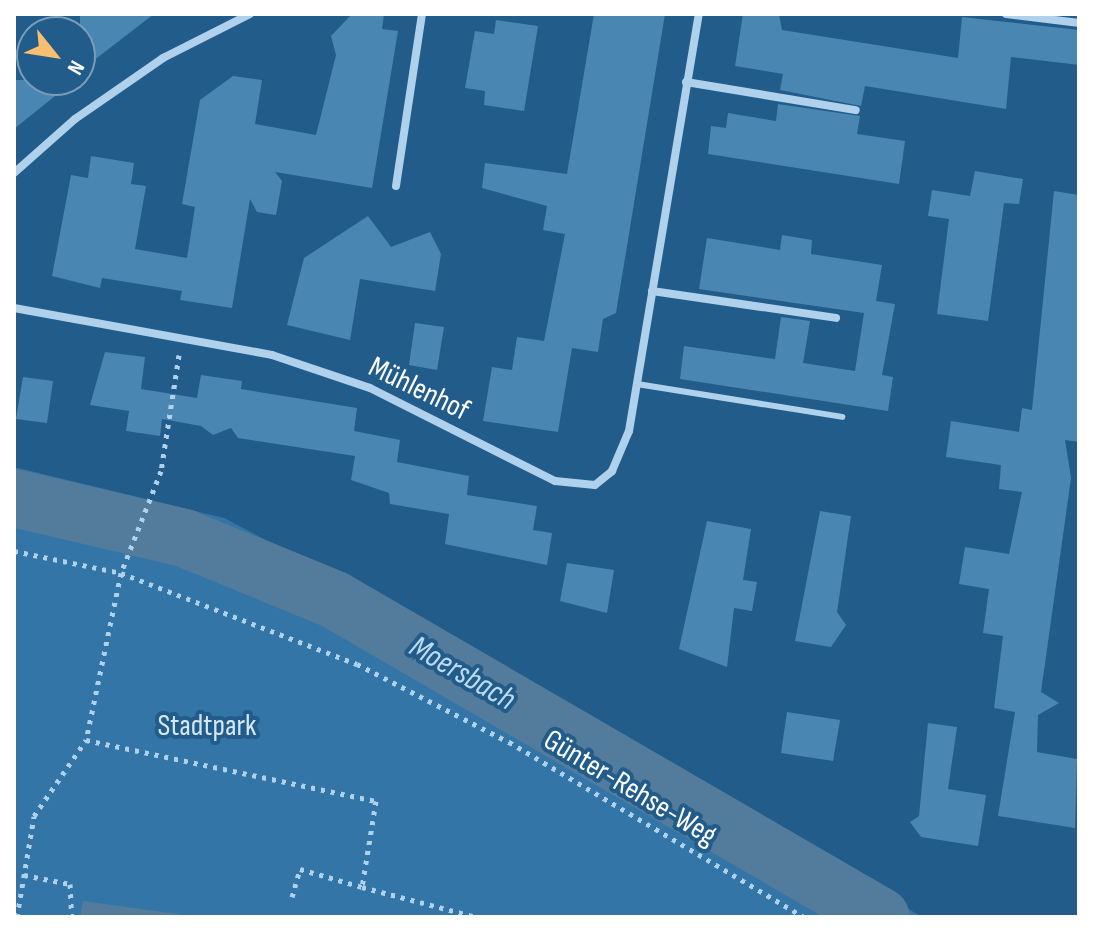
<!DOCTYPE html>
<html>
<head>
<meta charset="utf-8">
<style>
  body { margin:0 }
  #map { position:relative; width:1093px; height:931px; overflow:hidden; background:#225c8b; font-family:"Sofia Sans Condensed",sans-serif }
  div>[style] { position:absolute }
  [style*='--x'] { left:calc(var(--x)*1px); top:calc(var(--y)*1px); width:calc(var(--w)*1px); rotate:calc(var(--a)*1deg) }
  .green>* { inset:0; background:#3275a6 }
  .water>* { inset:0; background:#537c9c }
  .river>* { height:58px; margin:-29px; padding:0 29px; transform-origin:29px; border-radius:29px; background:#537c9c }
  .building>* { inset:0; background:#4a86b2 }
  .path>* { height:5px; margin-top:-2.5px; transform-origin:0; background:repeating-linear-gradient(90deg,#afd1eb 0 4px,transparent 0 10px) }
  .lane>* { height:6px; margin:-3px; padding:0 3px; transform-origin:3px; border-radius:3px; background:#afd1eb }
  .street>* { height:8px; margin:-4px; padding:0 4px; transform-origin:4px; border-radius:4px; background:#afd1eb }
  span { translate:-50% -50%; white-space:nowrap; text-align:center; line-height:1.15; -webkit-text-stroke:8px #225c8b; paint-order:stroke }
  .street-label { font-size:30px; color:#fff }
  .park-label { font-size:30px; color:#d4e8f8 }
  .water-label { font-size:32px; color:#bbdbf2; font-style:italic }
  .frame { position:absolute; inset:0; border:16px solid #fff; pointer-events:none }
  .north { position:absolute; left:16px; top:16px; width:80px; height:80px; box-sizing:border-box; background:#225c8b; border:2px solid #7a9db9; border-radius:50%; rotate:120deg; font-size:22px; font-weight:700; line-height:32px; text-align:center; color:#fff }
  .north::after { content:''; display:block; margin:auto; width:28px; height:36px; background:#f7c070; clip-path:polygon(50% 0,100% 100%,50% 72%,0 100%) }
</style>
</head>
<body>
<div id="map">
  <div class="green">
    <div style="clip-path:polygon(14px 467px,224px 518px,458px 641px,922px 917px,14px 917px)"></div>
  </div>
  <div class="water">
    <div style="clip-path:polygon(83px 901px,199px 917px,80px 917px)"></div>
  </div>
  <div class="river">
    <div style="--x:14;--y:498;--w:175;--a:13.2"></div>
    <div style="--x:184;--y:538;--w:163;--a:22.3"></div>
    <div style="--x:335;--y:600;--w:631;--a:30.14"></div>
  </div>
  <div class="building">
    <div style="clip-path:polygon(80px 14px,154px 14px,80px 71px)"></div>
    <div style="clip-path:polygon(352px 14px,384px 14px,382px 29px,398px 31px,372px 188px,275px 172px,282px 181px,276px 215px,257px 212px,250px 199px,232px 308px,180px 300px,182px 291px,102px 278px,100px 288px,52px 276px,71px 175px,88px 178px,91px 156px,134px 163px,131px 184px,146px 186px,135px 249px,187px 258px,195px 207px,182px 204px,200px 100px,233px 76px,262px 80px,255px 124px,316px 135px,336px 55px,331px 36px)"></div>
    <div style="clip-path:polygon(594px 14px,665px 14px,616px 313px,603px 319px,598px 352px,572px 348px,558px 432px,483px 421px,492px 367px,512px 370px,517px 337px,544px 341px,565px 234px,543px 230px,547px 206px,482px 188px,485px 163px,567px 174px)"></div>
    <div style="clip-path:polygon(743px 14px,779px 14px,782px 30px,958px 58px,962px 17px,1079px 30px,1079px 65px,1011px 57px,1006px 109px,865px 86px,861px 106px,780px 90px,783px 74px,735px 66px)"></div>
    <div style="clip-path:polygon(496px 20px,538px 26px,524px 111px,484px 105px,485px 91px,465px 88px,475px 31px,494px 34px)"></div>
    <div style="clip-path:polygon(14px 80px,75px 80px,14px 129px)"></div>
    <div style="clip-path:polygon(778px 104px,860px 116px,857px 134px,905px 141px,899px 184px,708px 154px,711px 126px,726px 128px,728px 113px,776px 121px)"></div>
    <div style="clip-path:polygon(975px 171px,1023px 179px,1019px 204px,1004px 203px,988px 321px,937px 314px,949px 219px,928px 216px,932px 190px,970px 196px)"></div>
    <div style="clip-path:polygon(1054px 191px,1079px 195px,1079px 442px,1065px 440px,1071px 478px,1041px 692px,1059px 703px,1038px 715px,1037px 752px,1077px 759px,1075px 828px,998px 816px,1015px 712px,994px 708px,1003px 636px,983px 633px,989px 589px,959px 584px,965px 547px,1009px 554px,1022px 492px,999px 489px,1001px 465px,946px 457px,951px 421px,1019px 432px,1022px 408px,1032px 410px)"></div>
    <div style="clip-path:polygon(368px 216px,391px 247px,430px 232px,441px 254px,435px 291px,360px 279px,350px 340px,287px 325px,304px 258px)"></div>
    <div style="clip-path:polygon(782px 235px,812px 240px,811px 254px,882px 265px,876px 301px,895px 304px,882px 375px,893px 377px,888px 411px,680px 379px,684px 346px,775px 359px,781px 317px,810px 321px,803px 363px,855px 371px,864px 313px,699px 289px,707px 238px,780px 250px)"></div>
    <div style="clip-path:polygon(415px 323px,444px 327px,437px 370px,409px 365px)"></div>
    <div style="clip-path:polygon(105px 352px,145px 357px,141px 389px,197px 398px,201px 375px,242px 381px,241px 389px,357px 408px,354px 431px,400px 440px,397px 462px,469px 476px,467px 495px,537px 506px,533px 530px,552px 533px,547px 565px,445px 544px,449px 514px,390px 504px,389px 493px,351px 480px,355px 456px,238px 438px,231px 428px,213px 435px,201px 426px,162px 419px,160px 436px,126px 431px,129px 411px,90px 405px)"></div>
    <div style="clip-path:polygon(23px 377px,53px 381px,47px 423px,16px 419px)"></div>
    <div style="clip-path:polygon(820px 511px,851px 516px,837px 612px,846px 625px,831px 647px,795px 641px)"></div>
    <div style="clip-path:polygon(707px 521px,751px 529px,743px 580px,757px 582px,752px 611px,734px 608px,727px 667px,679px 649px)"></div>
    <div style="clip-path:polygon(567px 563px,614px 570px,607px 613px,560px 601px)"></div>
    <div style="clip-path:polygon(787px 712px,840px 720px,833px 761px,781px 753px)"></div>
    <div style="clip-path:polygon(928px 723px,957px 727px,948px 789px,986px 795px,978px 846px,921px 837px,910px 822px,919px 816px)"></div>
  </div>
  <div class="path">
    <div style="--x:179;--y:355;--w:117;--a:98.8"></div>
    <div style="--x:161;--y:471;--w:110;--a:111.4"></div>
    <div style="--x:121;--y:573;--w:171;--a:101.8"></div>
    <div style="--x:86;--y:740;--w:296;--a:11.9"></div>
    <div style="--x:376;--y:801;--w:87;--a:99.2"></div>
    <div style="--x:362;--y:887;--w:118;--a:14.7"></div>
    <div style="--x:14;--y:551;--w:109;--a:11.6"></div>
    <div style="--x:121;--y:573;--w:253;--a:21.1"></div>
    <div style="--x:357;--y:664;--w:171;--a:27.2"></div>
    <div style="--x:509;--y:742;--w:343;--a:30.7"></div>
    <div style="--x:24;--y:875;--w:47;--a:11.1"></div>
    <div style="--x:70;--y:884;--w:33;--a:87"></div>
    <div style="--x:292;--y:897;--w:29;--a:-74"></div>
    <div style="--x:300;--y:869;--w:65;--a:16.2"></div>
    <div style="--x:17;--y:917;--w:102;--a:-80.4"></div>
    <div style="--x:34;--y:816;--w:92;--a:-55.6"></div>
  </div>
  <div class="lane">
    <div style="--x:637;--y:384;--w:208;--a:9.1"></div>
  </div>
  <div class="street">
    <div style="--x:1006;--y:14;--w:74;--a:7"></div>
    <div style="--x:686;--y:82;--w:172;--a:9.4"></div>
    <div style="--x:14;--y:173;--w:81;--a:-41.5"></div>
    <div style="--x:75;--y:119;--w:107;--a:-34.7"></div>
    <div style="--x:163;--y:58;--w:97;--a:-26.8"></div>
    <div style="--x:396;--y:186;--w:174;--a:-81.4"></div>
    <div style="--x:652;--y:291;--w:186;--a:8.3"></div>
    <div style="--x:14;--y:308;--w:262;--a:10.3"></div>
    <div style="--x:272;--y:355;--w:103;--a:18.6"></div>
    <div style="--x:370;--y:388;--w:207;--a:26.7"></div>
    <div style="--x:555;--y:481;--w:40;--a:5.7"></div>
    <div style="--x:595;--y:485;--w:22;--a:-39"></div>
    <div style="--x:612;--y:471;--w:43;--a:-67"></div>
    <div style="--x:629;--y:431;--w:423;--a:-80.5"></div>
  </div>
  <div class="street-label">
    <span style="left:419px;top:389px;rotate:26deg">Mühlenhof</span>
    <span style="left:630px;top:788px;rotate:31deg">Günter-Rehse-Weg</span>
  </div>
  <div class="park-label">
    <span style="left:207px;top:726px">Stadtpark</span>
  </div>
  <div class="water-label">
    <span style="left:462px;top:674px;rotate:30deg">Moersbach</span>
  </div>
  <div class="frame"></div>
  <div class="north">N</div>
</div>
</body>
</html>
